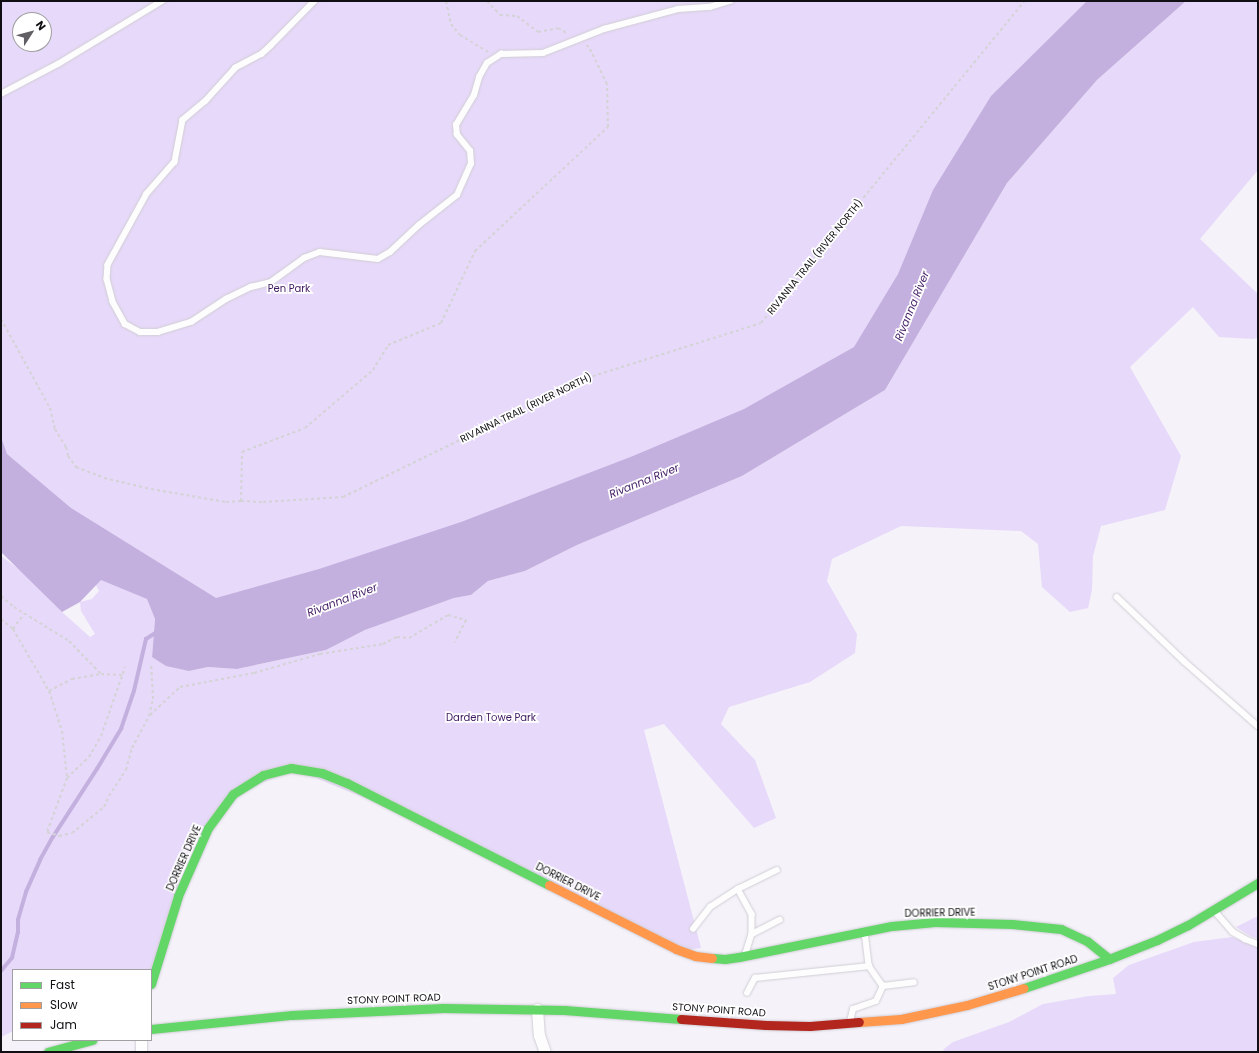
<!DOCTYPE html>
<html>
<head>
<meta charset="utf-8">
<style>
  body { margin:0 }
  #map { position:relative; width:1259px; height:1053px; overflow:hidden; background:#f5f2fa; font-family:Poppins,sans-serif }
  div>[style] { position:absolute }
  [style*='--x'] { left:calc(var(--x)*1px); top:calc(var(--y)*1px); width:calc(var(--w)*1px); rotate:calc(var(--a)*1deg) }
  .green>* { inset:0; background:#e7d9f9 }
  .water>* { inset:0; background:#c4b0de }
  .stream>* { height:3.5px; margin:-1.75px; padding:0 1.75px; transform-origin:1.75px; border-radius:1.75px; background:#c4b0de }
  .path>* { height:2px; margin-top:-1px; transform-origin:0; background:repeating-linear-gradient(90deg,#d4d3d5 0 3px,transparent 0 6px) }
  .roads { filter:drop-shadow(0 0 1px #d0ced4) drop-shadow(0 0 1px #d0ced4) }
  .lane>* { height:5.5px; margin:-2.75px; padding:0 2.75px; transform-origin:2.75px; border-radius:2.75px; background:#fefdfe }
  .street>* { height:11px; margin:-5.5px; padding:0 5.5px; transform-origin:5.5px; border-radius:5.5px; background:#fefdfe }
  .fast>* { height:9px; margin:-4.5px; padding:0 4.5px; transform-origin:4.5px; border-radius:4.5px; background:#63d668 }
  .slow>* { height:9px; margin:-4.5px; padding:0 4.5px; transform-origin:4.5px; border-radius:4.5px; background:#ff974d }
  .jam>* { height:9px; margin:-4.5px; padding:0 4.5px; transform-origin:4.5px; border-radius:4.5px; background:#b3261e }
  span { translate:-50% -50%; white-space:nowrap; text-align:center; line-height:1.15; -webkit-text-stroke:3.5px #fff; paint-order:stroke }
  .street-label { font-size:10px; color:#110f13 }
  .park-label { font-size:10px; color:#3e1860 }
  .water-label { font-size:11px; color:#441e66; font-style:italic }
  .frame { position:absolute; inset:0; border:2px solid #110f13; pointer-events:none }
  .legend { position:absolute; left:12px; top:969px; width:140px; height:72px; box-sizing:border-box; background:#fff; border:1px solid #a09fa1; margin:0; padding:5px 7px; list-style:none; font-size:12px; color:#110f13 }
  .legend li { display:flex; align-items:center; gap:8px; height:20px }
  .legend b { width:20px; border:1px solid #a09fa1 }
  .north { position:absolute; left:12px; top:12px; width:40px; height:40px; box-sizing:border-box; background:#fff; border:1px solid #a09fa1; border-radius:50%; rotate:54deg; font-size:11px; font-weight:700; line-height:16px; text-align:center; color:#110f13 }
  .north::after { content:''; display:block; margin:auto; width:14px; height:18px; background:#615e64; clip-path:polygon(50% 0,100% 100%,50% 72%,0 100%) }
</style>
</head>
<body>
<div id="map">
  <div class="green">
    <div style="clip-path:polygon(evenodd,1px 1px,1105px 1px,898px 274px,863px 343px,762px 402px,643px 459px,268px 606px,148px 601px,155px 619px,152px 657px,189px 671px,208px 667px,237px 669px,326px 650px,365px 630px,454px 598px,471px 595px,488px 581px,525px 571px,577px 545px,742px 476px,885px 390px,1007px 183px,1097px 80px,1186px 1px,1258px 1px,1258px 170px,1200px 239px,1258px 294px,1258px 338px,1253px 339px,1219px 337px,1193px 307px,1130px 367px,1181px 456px,1165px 510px,1101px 526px,1093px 556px,1092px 590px,1088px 608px,1070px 612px,1042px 587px,1038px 544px,1021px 531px,901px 526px,832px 559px,827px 581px,857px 634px,855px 653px,810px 682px,729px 707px,721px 724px,755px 760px,776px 818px,754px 828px,664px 724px,644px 730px,701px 948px,675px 951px,414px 818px,296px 770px,246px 789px,211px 826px,151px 970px,13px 970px,13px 1031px,1px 1037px,1px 556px,24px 573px,62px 612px,90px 637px,95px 634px,81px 611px,80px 602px,92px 599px,99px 591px,94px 581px,1px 486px,1px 1px,20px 20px,44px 20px,44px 44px,20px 44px,20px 20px)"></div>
    <div style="clip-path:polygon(1258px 916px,1258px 939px,1250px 936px,1236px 927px)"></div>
    <div style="clip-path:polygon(1232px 937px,1258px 947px,1258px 1052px,943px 1052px,944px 1049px,953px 1042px,1009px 1022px,1043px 1004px,1089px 996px,1116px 994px,1113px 978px,1129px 965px,1194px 942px)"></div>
  </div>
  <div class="water">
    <div style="clip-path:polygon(1087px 1px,1186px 1px,1097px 80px,1007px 183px,885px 390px,742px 476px,577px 545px,525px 571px,488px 581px,471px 595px,454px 598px,365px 630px,326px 650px,237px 669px,208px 667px,189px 671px,166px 666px,152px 657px,155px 619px,147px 599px,101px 580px,80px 602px,62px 612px,1px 552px,1px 437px,7px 454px,71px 508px,216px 598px,319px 569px,461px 522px,633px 456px,744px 409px,854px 347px,898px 274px,933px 190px,991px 96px)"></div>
  </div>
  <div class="stream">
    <div style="--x:1;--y:971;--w:17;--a:-50"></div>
    <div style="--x:12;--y:958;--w:26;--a:-77"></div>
    <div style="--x:18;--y:933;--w:13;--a:-90"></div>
    <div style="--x:18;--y:920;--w:29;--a:-74"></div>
    <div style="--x:26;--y:892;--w:35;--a:-66"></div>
    <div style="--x:40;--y:860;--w:26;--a:-61"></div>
    <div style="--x:53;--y:837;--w:81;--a:-57.1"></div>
    <div style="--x:97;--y:769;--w:47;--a:-59"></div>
    <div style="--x:121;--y:729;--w:40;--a:-71.1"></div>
    <div style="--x:134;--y:691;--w:53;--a:-77"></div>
    <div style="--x:146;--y:639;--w:13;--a:-32"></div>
  </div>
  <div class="path">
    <div style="--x:446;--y:1;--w:24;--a:78"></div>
    <div style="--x:451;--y:24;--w:14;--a:51"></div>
    <div style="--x:460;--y:35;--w:33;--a:31"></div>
    <div style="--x:487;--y:1;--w:19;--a:47"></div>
    <div style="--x:500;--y:15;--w:17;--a:3"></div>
    <div style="--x:517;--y:16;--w:26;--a:37"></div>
    <div style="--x:538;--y:32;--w:20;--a:-11"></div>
    <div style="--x:558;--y:28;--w:12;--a:31"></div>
    <div style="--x:1;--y:319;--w:102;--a:61.2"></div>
    <div style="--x:50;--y:408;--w:22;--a:77"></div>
    <div style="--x:55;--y:429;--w:21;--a:59"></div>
    <div style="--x:66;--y:447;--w:9;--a:77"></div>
    <div style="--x:68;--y:456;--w:14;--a:54"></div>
    <div style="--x:76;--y:467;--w:30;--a:21"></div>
    <div style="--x:104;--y:478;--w:48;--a:13.2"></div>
    <div style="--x:151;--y:489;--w:76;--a:9.8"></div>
    <div style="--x:226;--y:502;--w:15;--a:-4"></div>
    <div style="--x:241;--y:501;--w:22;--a:3"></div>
    <div style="--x:263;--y:502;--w:80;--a:-3.6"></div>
    <div style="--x:343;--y:497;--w:271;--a:-26"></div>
    <div style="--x:587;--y:378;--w:182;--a:-17.5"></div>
    <div style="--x:761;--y:323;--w:416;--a:-50.7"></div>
    <div style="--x:241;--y:501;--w:49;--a:-88.8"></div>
    <div style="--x:242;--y:452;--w:67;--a:-20.9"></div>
    <div style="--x:305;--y:428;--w:89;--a:-40.5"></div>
    <div style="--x:373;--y:370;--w:29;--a:-59"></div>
    <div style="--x:388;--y:345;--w:57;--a:-22.5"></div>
    <div style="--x:441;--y:323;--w:80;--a:-64.7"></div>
    <div style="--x:475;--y:251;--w:182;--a:-43"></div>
    <div style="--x:608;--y:127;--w:43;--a:-91.3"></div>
    <div style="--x:607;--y:84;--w:41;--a:-115.9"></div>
    <div style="--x:589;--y:47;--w:4;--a:-146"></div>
    <div style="--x:1;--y:596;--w:17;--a:40"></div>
    <div style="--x:14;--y:607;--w:65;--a:31.7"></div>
    <div style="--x:69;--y:641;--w:46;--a:45.9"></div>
    <div style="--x:1;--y:619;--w:16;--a:40"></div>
    <div style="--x:13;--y:629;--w:72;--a:59.9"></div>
    <div style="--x:49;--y:691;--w:42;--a:72"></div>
    <div style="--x:62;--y:731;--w:47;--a:83.9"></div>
    <div style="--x:67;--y:778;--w:58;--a:110.3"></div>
    <div style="--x:47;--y:832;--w:13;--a:18"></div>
    <div style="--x:59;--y:836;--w:13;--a:-13"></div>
    <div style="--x:72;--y:833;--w:41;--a:-39.1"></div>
    <div style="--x:104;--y:807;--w:12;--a:-66"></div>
    <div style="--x:109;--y:796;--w:31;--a:-57"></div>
    <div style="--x:126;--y:770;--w:23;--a:-75"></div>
    <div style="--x:132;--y:748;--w:36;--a:-62"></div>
    <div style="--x:149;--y:716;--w:17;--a:-77"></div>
    <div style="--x:153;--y:699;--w:35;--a:-93"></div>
    <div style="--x:13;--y:629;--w:19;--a:-54"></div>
    <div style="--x:49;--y:691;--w:26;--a:-28"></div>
    <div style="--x:72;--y:679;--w:29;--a:-10"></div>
    <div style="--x:101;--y:674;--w:21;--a:3"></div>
    <div style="--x:150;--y:715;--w:41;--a:-43"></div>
    <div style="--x:180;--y:687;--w:75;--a:-10.7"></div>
    <div style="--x:254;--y:673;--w:69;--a:-16.1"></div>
    <div style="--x:320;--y:654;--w:64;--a:-9"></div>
    <div style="--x:383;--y:644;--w:16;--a:-27"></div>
    <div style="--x:397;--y:637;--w:12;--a:5"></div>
    <div style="--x:409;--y:638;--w:45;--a:-30.5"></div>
    <div style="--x:448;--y:615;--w:19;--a:16"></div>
    <div style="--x:466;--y:620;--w:25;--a:117"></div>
    <div style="--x:67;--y:778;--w:30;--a:-44"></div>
    <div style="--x:89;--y:757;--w:24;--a:-60"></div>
    <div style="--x:101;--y:736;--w:73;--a:-70.8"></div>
  </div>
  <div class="roads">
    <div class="lane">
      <div style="--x:315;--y:1;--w:63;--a:134.4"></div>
      <div style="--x:271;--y:46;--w:12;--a:138"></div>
      <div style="--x:262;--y:54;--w:30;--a:152"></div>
      <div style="--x:236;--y:68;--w:45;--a:132.3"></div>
      <div style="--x:206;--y:101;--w:30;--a:140"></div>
      <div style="--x:183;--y:120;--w:43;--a:100.8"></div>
      <div style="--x:175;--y:162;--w:43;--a:131.2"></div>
      <div style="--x:147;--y:194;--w:81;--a:118.8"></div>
      <div style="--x:108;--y:265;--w:14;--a:94"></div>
      <div style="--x:107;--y:279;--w:24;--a:75"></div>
      <div style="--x:113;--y:302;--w:25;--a:61"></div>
      <div style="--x:125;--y:324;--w:17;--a:28"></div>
      <div style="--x:140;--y:332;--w:18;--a:0"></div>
      <div style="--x:158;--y:332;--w:34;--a:-17"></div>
      <div style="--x:191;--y:322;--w:42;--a:-33.3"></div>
      <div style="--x:226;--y:299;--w:28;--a:-26"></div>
      <div style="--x:251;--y:287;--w:21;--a:-14"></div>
      <div style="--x:271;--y:282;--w:41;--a:-36"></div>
      <div style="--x:304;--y:258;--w:17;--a:-21"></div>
      <div style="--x:320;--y:252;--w:58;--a:6.9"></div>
      <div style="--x:378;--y:259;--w:14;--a:-30"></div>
      <div style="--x:390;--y:252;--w:40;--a:-43"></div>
      <div style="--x:419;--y:225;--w:48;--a:-38.3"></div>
      <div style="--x:457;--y:195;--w:34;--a:-66"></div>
      <div style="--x:471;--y:164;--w:13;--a:-94"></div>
      <div style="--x:470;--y:151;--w:21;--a:-129"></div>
      <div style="--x:457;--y:135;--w:10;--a:-96"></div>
      <div style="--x:456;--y:125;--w:35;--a:-59"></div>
      <div style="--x:474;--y:95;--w:19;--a:-74"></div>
      <div style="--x:479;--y:77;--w:16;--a:-60"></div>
      <div style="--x:487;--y:63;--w:17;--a:-33"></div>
      <div style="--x:501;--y:54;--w:42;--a:-1.4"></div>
      <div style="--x:543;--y:53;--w:66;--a:-21.5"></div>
      <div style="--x:604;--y:29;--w:77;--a:-15.1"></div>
      <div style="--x:678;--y:9;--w:32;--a:-4"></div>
      <div style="--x:710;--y:7;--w:21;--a:-17"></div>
      <div style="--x:1;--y:94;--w:64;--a:-27.8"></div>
      <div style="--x:58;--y:64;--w:122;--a:-31.2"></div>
      <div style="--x:1117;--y:597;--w:93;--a:43.7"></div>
      <div style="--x:1184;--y:661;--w:98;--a:41.3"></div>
      <div style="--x:738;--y:889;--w:43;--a:-26"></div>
      <div style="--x:1214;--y:910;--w:29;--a:49"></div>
      <div style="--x:1233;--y:932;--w:14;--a:30"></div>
      <div style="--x:1245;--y:939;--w:14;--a:21"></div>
      <div style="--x:693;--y:929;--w:28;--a:-52"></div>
      <div style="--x:710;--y:907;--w:33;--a:-33"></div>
      <div style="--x:738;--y:889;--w:29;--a:61"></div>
      <div style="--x:752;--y:914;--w:20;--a:90"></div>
      <div style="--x:752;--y:934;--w:21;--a:107"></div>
      <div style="--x:865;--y:932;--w:34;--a:83"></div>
      <div style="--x:869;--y:966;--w:24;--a:55"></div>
      <div style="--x:752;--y:934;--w:31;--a:-27"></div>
      <div style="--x:747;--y:993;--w:17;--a:-62"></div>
      <div style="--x:755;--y:978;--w:115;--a:-6"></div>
      <div style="--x:850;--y:1022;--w:13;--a:-77"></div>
      <div style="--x:853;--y:1009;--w:24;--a:-19"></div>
      <div style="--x:876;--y:1001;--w:17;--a:-65"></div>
      <div style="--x:883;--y:986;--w:31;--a:-7"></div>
    </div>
    <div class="street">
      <div style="--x:537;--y:1009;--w:26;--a:86"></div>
      <div style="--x:539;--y:1035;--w:18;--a:71"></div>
      <div style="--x:141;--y:1052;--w:12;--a:-90"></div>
    </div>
    <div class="fast">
      <div style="--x:712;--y:958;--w:13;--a:4"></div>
      <div style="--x:725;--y:959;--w:14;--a:-8"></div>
      <div style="--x:739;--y:957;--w:156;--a:-11.5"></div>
      <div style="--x:892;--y:926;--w:43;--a:-5.3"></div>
      <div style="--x:935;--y:922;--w:77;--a:1.5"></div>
      <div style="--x:1012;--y:924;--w:49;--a:5.8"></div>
      <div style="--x:1061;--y:929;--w:29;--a:25"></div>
      <div style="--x:1087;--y:941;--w:28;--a:39"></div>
      <div style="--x:151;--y:984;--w:92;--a:-72.9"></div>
      <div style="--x:178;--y:896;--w:74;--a:-66.2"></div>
      <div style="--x:208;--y:828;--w:42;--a:-53.7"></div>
      <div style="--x:233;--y:794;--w:36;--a:-32"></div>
      <div style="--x:263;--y:775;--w:29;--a:-14"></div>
      <div style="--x:291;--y:768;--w:31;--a:9"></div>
      <div style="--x:322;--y:773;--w:27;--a:22"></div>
      <div style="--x:347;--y:783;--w:226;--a:26.8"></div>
      <div style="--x:1024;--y:988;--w:90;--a:-18.8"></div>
      <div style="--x:1109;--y:959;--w:52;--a:-21.6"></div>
      <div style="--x:1157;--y:940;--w:34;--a:-26"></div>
      <div style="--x:1188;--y:925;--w:82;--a:-31"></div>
      <div style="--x:151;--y:1029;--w:142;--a:-5.7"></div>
      <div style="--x:292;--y:1015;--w:151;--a:-2.7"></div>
      <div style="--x:443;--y:1008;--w:121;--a:0.9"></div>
      <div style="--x:564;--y:1010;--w:117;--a:4.4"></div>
      <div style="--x:48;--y:1052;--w:46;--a:-15.3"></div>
    </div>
    <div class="slow">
      <div style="--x:549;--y:885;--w:142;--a:26.7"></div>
      <div style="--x:676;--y:949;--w:20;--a:20"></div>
      <div style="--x:695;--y:956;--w:17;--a:7"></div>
      <div style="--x:859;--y:1022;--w:42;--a:-4.1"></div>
      <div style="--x:901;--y:1019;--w:67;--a:-12"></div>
      <div style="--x:967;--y:1005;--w:59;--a:-16.6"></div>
    </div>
    <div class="jam">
      <div style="--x:681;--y:1019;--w:85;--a:4"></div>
      <div style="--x:766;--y:1025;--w:44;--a:1.3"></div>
      <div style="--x:810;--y:1026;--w:49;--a:-4.7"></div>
    </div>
  </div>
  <div class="street-label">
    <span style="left:815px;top:257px;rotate:-51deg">RIVANNA TRAIL (RIVER NORTH)</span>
    <span style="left:526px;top:408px;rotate:-26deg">RIVANNA TRAIL (RIVER NORTH)</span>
    <span style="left:184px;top:858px;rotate:-66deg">DORRIER DRIVE</span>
    <span style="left:568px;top:882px;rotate:27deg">DORRIER DRIVE</span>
    <span style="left:940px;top:913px;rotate:-1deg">DORRIER DRIVE</span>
    <span style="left:1033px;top:973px;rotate:-18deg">STONY POINT ROAD</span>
    <span style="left:394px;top:999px;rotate:-2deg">STONY POINT ROAD</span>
    <span style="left:719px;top:1010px;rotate:4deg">STONY POINT ROAD</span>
  </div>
  <div class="park-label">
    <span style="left:289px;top:289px">Pen Park</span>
    <span style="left:491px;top:718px">Darden Towe Park</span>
  </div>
  <div class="water-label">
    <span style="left:912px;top:306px;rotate:-68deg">Rivanna River</span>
    <span style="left:644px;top:481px;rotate:-22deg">Rivanna River</span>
    <span style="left:342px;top:600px;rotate:-21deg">Rivanna River</span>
  </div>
  <div class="frame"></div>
  <ul class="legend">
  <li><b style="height:5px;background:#63d668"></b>Fast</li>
  <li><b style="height:5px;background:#ff974d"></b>Slow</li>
  <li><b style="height:5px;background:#b3261e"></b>Jam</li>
  </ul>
  <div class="north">N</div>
</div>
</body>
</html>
